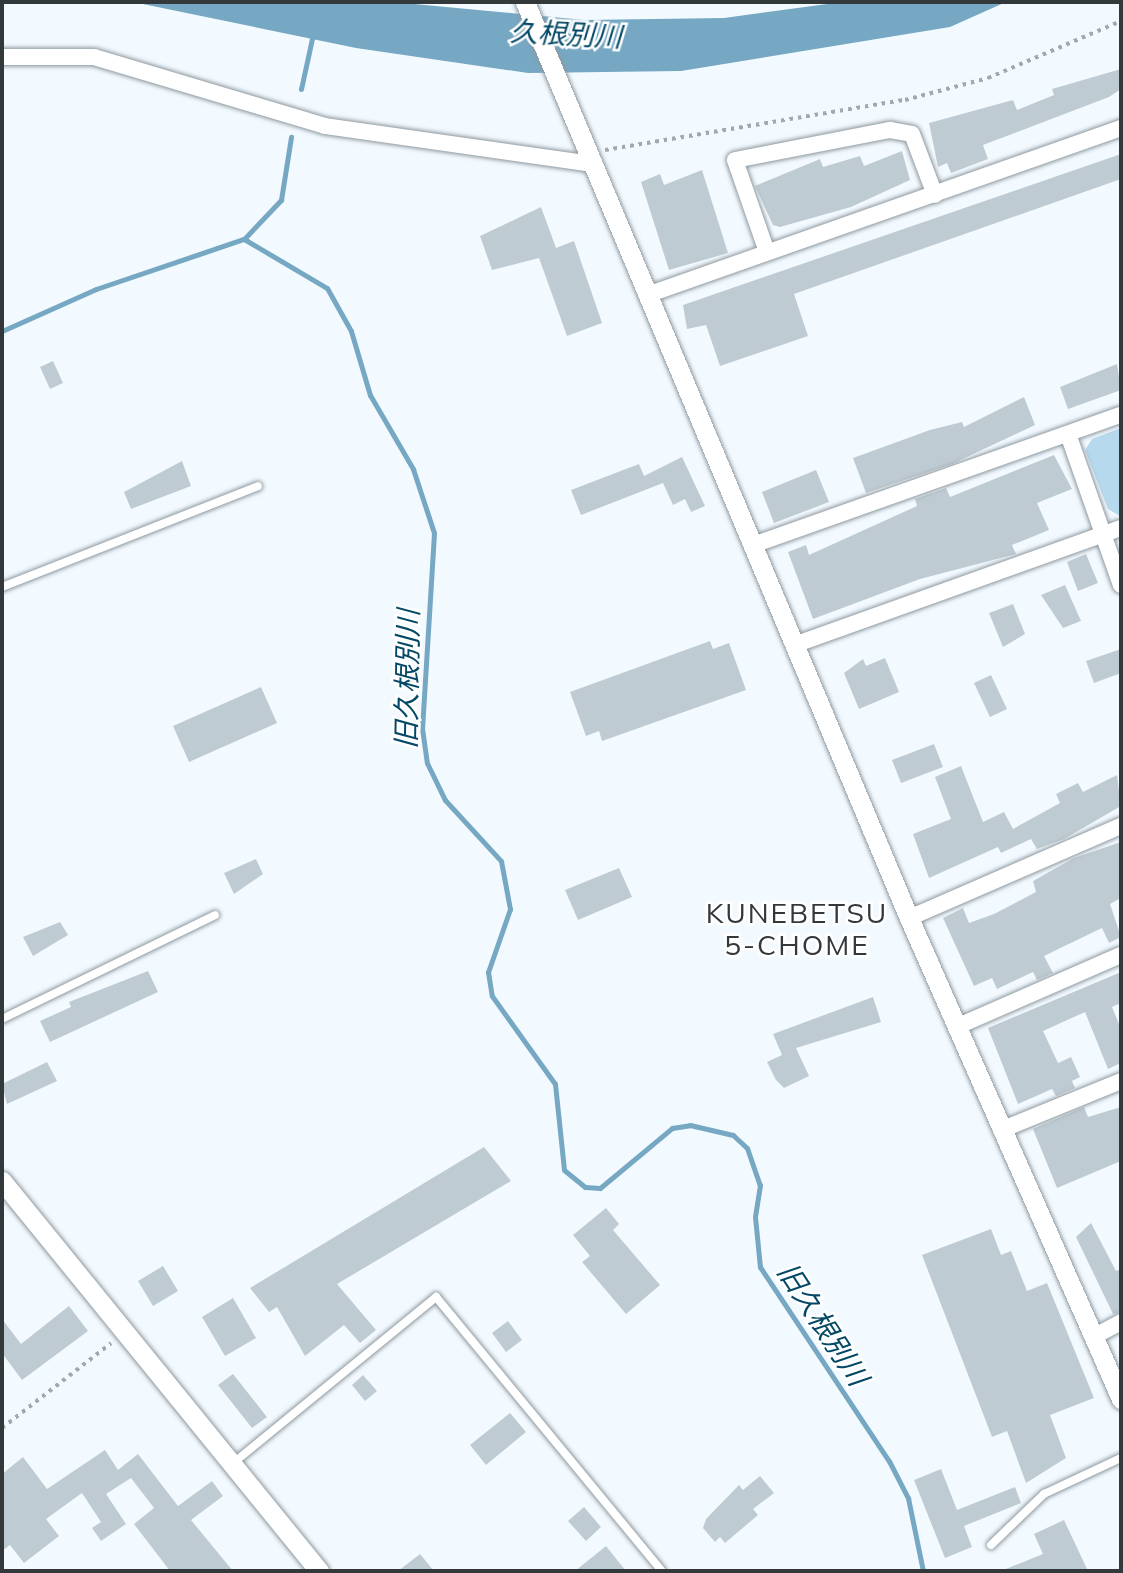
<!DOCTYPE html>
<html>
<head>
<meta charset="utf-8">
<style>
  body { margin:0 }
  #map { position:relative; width:1123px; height:1573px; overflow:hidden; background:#f3faff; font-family:Mulish,"Noto Sans JP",sans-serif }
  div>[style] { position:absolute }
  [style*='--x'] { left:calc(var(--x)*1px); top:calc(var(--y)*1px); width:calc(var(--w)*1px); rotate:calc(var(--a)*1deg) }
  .green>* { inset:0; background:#b6d9ed }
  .water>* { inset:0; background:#76a8c3 }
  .stream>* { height:5px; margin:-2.5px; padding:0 2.5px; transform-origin:2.5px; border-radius:2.5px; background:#76a8c3 }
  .building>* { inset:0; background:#bfcbd2 }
  .path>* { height:3.5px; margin-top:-1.75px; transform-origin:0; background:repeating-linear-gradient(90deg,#a2a8ac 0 3.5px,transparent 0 8.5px) }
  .roads { filter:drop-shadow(0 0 2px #8e99a0) drop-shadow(0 0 2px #8e99a0) }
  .service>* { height:8px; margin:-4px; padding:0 4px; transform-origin:4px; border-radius:4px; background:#fff }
  .minor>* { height:16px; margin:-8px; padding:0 8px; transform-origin:8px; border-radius:8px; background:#fff }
  .tertiary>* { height:19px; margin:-9.5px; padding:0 9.5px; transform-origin:9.5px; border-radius:9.5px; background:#fff }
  span { translate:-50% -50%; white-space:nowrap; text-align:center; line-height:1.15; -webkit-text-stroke:5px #fff; paint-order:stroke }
  .water-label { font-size:28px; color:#034865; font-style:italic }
  .neighbourhood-label { font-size:28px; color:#33383b; letter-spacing:2px }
  .frame { position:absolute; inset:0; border:4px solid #33383b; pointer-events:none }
</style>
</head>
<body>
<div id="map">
  <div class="green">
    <div style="clip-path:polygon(1121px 428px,1121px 515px,1120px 516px,1108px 509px,1085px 450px,1092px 439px)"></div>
  </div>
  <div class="water">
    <div style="clip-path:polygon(133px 2px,393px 2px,584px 20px,724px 18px,842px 2px,1006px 2px,950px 27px,681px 71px,528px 73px,356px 48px)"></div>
  </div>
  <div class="stream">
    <div style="--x:301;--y:89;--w:56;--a:-77.7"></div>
    <div style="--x:244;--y:239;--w:54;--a:-46.5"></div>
    <div style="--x:281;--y:200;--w:64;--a:-81"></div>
    <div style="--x:2;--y:331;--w:103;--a:-24.1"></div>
    <div style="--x:96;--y:289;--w:156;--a:-18.7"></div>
    <div style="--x:244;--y:239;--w:96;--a:30.6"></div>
    <div style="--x:327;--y:288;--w:49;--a:60.8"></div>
    <div style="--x:351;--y:331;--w:67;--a:73.5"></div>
    <div style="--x:370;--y:395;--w:86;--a:59.8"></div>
    <div style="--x:413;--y:469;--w:67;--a:71.8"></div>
    <div style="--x:434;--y:533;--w:195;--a:93.5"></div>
    <div style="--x:422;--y:728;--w:35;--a:82"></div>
    <div style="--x:427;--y:763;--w:41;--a:64.1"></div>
    <div style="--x:445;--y:800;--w:83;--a:47.4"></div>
    <div style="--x:501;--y:861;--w:49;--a:79.4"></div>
    <div style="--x:510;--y:909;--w:67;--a:109.2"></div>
    <div style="--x:488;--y:972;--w:24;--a:81"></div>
    <div style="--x:492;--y:996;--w:108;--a:54.4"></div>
    <div style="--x:555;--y:1084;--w:86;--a:84"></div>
    <div style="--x:564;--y:1170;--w:27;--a:39"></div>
    <div style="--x:585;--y:1187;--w:15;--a:4"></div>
    <div style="--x:600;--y:1188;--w:94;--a:-39.8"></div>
    <div style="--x:672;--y:1128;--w:18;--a:-9"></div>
    <div style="--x:690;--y:1125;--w:44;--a:13.1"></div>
    <div style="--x:733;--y:1135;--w:19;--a:43"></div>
    <div style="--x:747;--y:1148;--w:39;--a:71"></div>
    <div style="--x:760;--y:1185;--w:32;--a:99"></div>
    <div style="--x:755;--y:1217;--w:50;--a:84.3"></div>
    <div style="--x:760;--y:1267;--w:233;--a:56.4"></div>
    <div style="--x:889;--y:1461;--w:42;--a:62.8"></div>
    <div style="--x:908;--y:1498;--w:75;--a:78.4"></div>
  </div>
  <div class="building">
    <div style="clip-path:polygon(1121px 69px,1121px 89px,1109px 97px,983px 145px,988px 159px,951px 173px,947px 163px,938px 167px,929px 123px,1013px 100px,1017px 110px,1054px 95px,1052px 89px)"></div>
    <div style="clip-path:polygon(902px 151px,910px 180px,851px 207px,780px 227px,773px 225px,755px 186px,820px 159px,823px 167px,860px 156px,864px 166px)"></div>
    <div style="clip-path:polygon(1121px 154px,1121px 179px,794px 294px,808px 336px,720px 366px,706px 325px,687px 329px,683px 305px)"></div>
    <div style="clip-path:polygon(702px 170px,728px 253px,669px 270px,641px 182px,660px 174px,664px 185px)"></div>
    <div style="clip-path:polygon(541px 207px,556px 248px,574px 241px,602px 323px,567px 336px,539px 258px,492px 270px,480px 236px)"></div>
    <div style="clip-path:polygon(53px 361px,63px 383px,50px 389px,40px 367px)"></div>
    <div style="clip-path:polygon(1117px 364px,1121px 390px,1068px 409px,1060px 387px)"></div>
    <div style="clip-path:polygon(1024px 397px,1035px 425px,952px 464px,866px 493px,853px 458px,930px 430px,962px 422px,964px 427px)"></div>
    <div style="clip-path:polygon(1054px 455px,1072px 489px,1037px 503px,1049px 530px,1012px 545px,1016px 554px,920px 579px,813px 619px,788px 552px,806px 545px,809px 555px,917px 506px,915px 499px,946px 488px,950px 497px)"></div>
    <div style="clip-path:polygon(682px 457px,705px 506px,691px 512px,685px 499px,673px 505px,663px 483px,581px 515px,571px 490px,639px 464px,644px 476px)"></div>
    <div style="clip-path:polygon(182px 461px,191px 486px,131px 509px,124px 492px)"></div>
    <div style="clip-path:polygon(816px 470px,829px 502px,774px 523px,762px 492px)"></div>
    <div style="clip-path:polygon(1086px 554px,1098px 583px,1078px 591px,1067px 562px)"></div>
    <div style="clip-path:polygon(1065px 585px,1081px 621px,1063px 628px,1041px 595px)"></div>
    <div style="clip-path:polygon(1013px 604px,1025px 634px,1003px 647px,989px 613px)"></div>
    <div style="clip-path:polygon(710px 641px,713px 649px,729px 643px,746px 690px,602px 741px,599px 731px,586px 736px,570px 692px)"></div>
    <div style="clip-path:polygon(1121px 649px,1121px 673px,1094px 683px,1086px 661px)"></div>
    <div style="clip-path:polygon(885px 658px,899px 692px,859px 709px,844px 673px,863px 659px,866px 666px)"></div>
    <div style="clip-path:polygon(991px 675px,1007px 709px,990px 717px,974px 683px)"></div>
    <div style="clip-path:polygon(261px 687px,277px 723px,189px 762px,173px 726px)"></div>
    <div style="clip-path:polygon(934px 744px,943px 767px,901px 783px,892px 760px)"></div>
    <div style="clip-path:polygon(961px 766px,983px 822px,1004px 812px,1013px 829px,1060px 803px,1056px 794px,1078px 783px,1083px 792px,1117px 775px,1121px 806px,1064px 839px,1037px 849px,1031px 839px,1001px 853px,998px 847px,929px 878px,913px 834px,951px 819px,935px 777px)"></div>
    <div style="clip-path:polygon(1121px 842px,1121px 898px,1110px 904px,1121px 937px,1109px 943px,1102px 928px,1044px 956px,1053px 973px,1037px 980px,1033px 972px,997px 989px,992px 978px,974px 986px,943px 918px,963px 908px,969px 923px,994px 914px,1036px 892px,1033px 881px,1074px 858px)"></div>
    <div style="clip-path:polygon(256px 859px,263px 874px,234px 894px,224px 873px)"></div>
    <div style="clip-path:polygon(619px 868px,632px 897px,578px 920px,565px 890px)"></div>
    <div style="clip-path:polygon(60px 922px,68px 935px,33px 956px,23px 937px)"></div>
    <div style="clip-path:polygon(148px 971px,158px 992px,50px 1042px,40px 1021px,71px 1007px,69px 1002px)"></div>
    <div style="clip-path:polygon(1121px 972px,1121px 1003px,1112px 1007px,1121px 1029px,1121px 1063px,1108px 1069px,1085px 1012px,1043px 1031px,1058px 1063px,1071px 1057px,1080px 1077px,1072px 1081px,1075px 1088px,1056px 1096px,1052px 1089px,1018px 1104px,988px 1028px)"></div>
    <div style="clip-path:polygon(873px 997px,881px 1022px,796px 1048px,809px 1076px,784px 1088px,776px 1080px,767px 1062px,782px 1055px,773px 1034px)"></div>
    <div style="clip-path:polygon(47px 1062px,57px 1081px,7px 1104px,2px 1084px)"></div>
    <div style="clip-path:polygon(1084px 1107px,1088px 1117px,1121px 1107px,1121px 1161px,1057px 1188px,1033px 1129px)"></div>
    <div style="clip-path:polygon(484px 1147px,511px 1181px,337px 1284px,376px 1330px,360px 1343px,344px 1325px,305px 1356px,277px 1307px,269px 1312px,250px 1288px)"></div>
    <div style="clip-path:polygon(606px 1208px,619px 1224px,613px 1230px,660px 1285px,626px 1314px,582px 1262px,590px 1256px,573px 1235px)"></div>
    <div style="clip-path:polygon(1091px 1223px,1116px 1271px,1121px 1269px,1121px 1312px,1113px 1314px,1076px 1237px)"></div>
    <div style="clip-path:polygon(991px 1229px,1001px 1255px,1011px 1251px,1027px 1291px,1047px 1283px,1094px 1398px,1050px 1415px,1066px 1458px,1026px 1483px,1007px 1431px,992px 1437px,922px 1255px)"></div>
    <div style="clip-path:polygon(163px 1266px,178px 1291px,153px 1306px,138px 1281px)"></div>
    <div style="clip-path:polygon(233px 1298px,256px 1338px,225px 1356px,202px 1317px)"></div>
    <div style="clip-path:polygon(69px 1306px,88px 1331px,22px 1380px,2px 1353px,2px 1319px,21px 1344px)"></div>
    <div style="clip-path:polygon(508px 1321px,522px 1340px,506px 1352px,492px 1333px)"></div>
    <div style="clip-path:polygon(233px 1374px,267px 1417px,252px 1428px,218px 1385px)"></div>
    <div style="clip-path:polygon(363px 1375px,377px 1391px,365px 1401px,352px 1385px)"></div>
    <div style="clip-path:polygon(510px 1413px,526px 1432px,486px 1465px,470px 1445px)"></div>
    <div style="clip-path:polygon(105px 1450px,118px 1470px,138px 1454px,178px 1506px,212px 1481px,223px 1496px,191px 1520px,233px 1571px,170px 1571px,134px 1524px,154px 1508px,131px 1478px,106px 1494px,126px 1524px,101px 1541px,92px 1528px,101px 1522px,82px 1493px,46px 1519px,59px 1536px,24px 1563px,10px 1545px,2px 1551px,2px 1474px,23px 1457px,47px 1489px)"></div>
    <div style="clip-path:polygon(941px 1469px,957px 1510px,1015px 1487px,1021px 1503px,964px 1526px,972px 1547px,945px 1558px,914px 1480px)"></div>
    <div style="clip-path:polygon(760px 1476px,774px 1493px,753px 1509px,758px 1515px,725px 1543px,720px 1537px,715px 1542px,703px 1528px,706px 1519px,739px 1485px,743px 1490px)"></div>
    <div style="clip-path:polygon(584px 1507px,601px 1527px,586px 1541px,568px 1521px)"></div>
    <div style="clip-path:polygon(1064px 1520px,1088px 1571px,1001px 1571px,1043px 1554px,1034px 1534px)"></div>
    <div style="clip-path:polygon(606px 1546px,626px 1571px,575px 1571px)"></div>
    <div style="clip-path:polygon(420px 1554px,434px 1571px,398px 1571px)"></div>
  </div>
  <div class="path">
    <div style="--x:605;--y:150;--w:304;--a:-9.5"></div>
    <div style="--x:905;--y:100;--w:86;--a:-14.8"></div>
    <div style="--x:988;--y:78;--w:145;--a:-23.2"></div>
    <div style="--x:2;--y:1428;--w:138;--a:-37.9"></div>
  </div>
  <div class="roads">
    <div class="service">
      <div style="--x:2;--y:587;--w:275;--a:-21.5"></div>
      <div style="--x:2;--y:1019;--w:237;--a:-26"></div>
      <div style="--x:232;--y:1464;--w:264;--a:-39.3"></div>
      <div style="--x:436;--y:1297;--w:355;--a:50.5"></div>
      <div style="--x:991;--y:1545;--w:74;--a:-43.9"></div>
      <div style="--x:1044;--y:1494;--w:85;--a:-25.1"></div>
    </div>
    <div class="minor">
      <div style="--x:2;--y:57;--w:92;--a:0"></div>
      <div style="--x:94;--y:57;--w:241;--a:16.6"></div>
      <div style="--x:325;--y:126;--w:270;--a:8.1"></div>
      <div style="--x:767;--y:252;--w:97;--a:-109.2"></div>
      <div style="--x:735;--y:160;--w:158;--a:-11"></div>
      <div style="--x:890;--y:130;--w:22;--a:10"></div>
      <div style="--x:912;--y:134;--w:65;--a:69.3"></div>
      <div style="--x:647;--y:295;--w:503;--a:-19.41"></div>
      <div style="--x:1068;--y:434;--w:160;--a:70.7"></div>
      <div style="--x:753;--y:545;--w:390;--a:-19.5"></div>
      <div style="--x:794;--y:645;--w:347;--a:-19.7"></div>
      <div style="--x:909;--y:918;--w:231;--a:-23.5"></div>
      <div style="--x:956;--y:1027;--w:180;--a:-23.6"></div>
      <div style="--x:1001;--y:1130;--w:130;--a:-22.2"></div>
      <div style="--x:1093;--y:1337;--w:32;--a:-28"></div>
    </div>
    <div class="tertiary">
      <div style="--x:525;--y:2;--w:993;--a:67.26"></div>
      <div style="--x:909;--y:918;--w:526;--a:66.21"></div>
      <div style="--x:2;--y:1181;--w:503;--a:50.9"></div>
    </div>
  </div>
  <div class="water-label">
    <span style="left:566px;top:34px;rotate:3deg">久根別川</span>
    <span style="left:407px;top:679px;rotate:-89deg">旧久根別川</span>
    <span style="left:823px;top:1324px;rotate:57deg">旧久根別川</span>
  </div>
  <div class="neighbourhood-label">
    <span style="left:797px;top:929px">KUNEBETSU<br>5-CHOME</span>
  </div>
  <div class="frame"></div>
</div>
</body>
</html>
